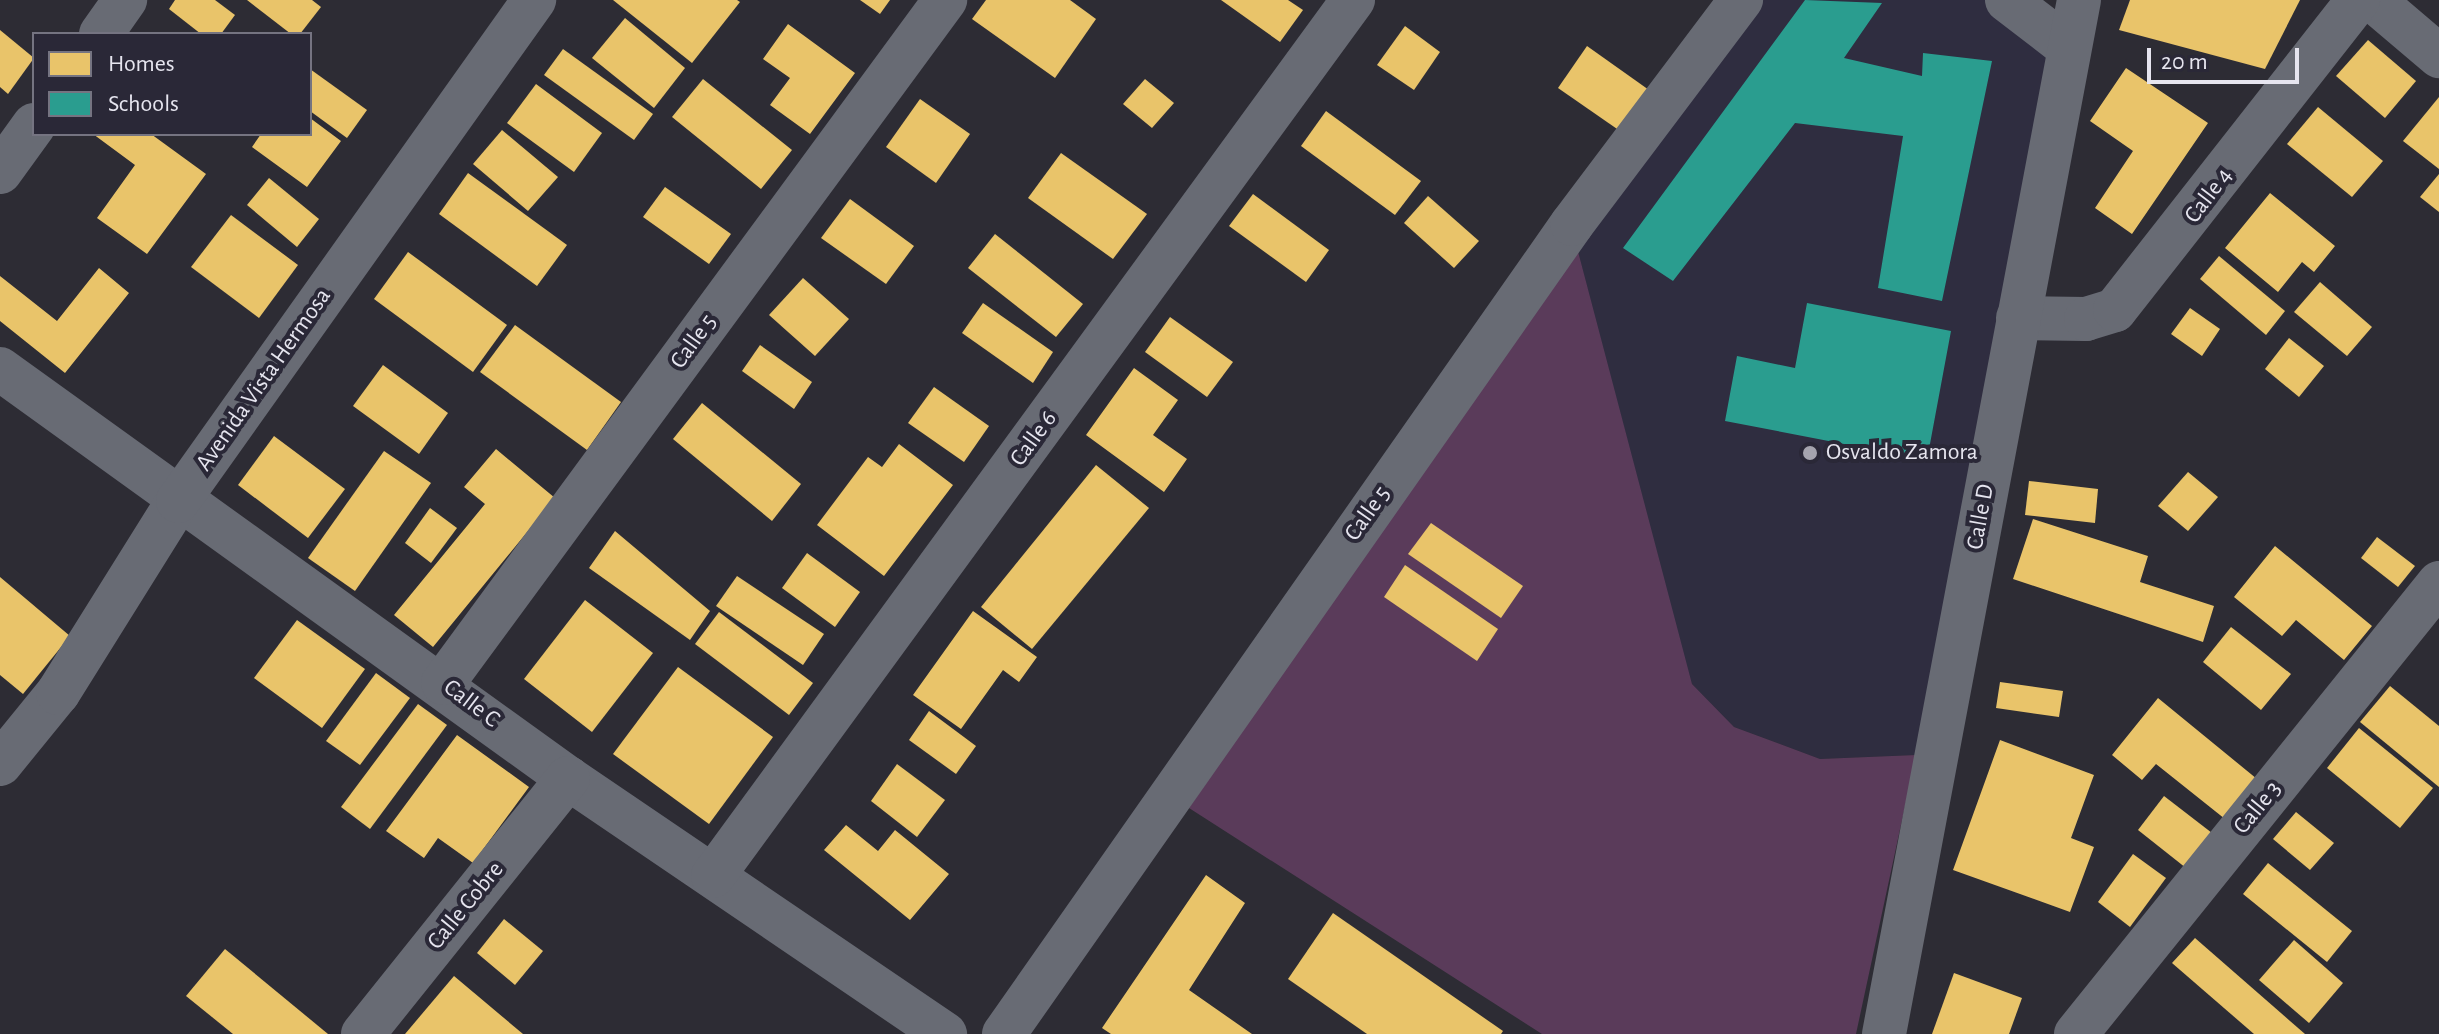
<!DOCTYPE html>
<html>
<head>
<meta charset="utf-8">
<style>
  body { margin:0 }
  #map { position:relative; width:2439px; height:1034px; overflow:hidden; background:#2d2c34; font-family:"Alegreya Sans",sans-serif }
  div>[style] { position:absolute }
  [style*='--x'] { left:calc(var(--x)*1px); top:calc(var(--y)*1px); width:calc(var(--w)*1px); rotate:calc(var(--a)*1deg) }
  .built>* { inset:0; background:#2f2d40 }
  .green>* { inset:0; background:#5a3b5a }
  .homes>* { inset:0; background:#e9c46a }
  .schools>* { inset:0; background:#2a9d8f }
  .minor>* { height:44px; margin:-22px; padding:0 22px; transform-origin:22px; border-radius:22px; background:#686b74 }
  .dots>* { width:22px; height:22px; translate:-50% -50%; box-sizing:border-box; border:4px solid #2a2837; border-radius:50% }
  span { translate:-50% -50%; white-space:nowrap; text-align:center; line-height:1.15; -webkit-text-stroke:8px #2a2837; paint-order:stroke }
  .street-label { font-size:24px; color:#e6e5ef }
  .poi-label { font-size:24px; color:#e6e5ef }
  .left { translate:0 -50%; text-align:left }
  .legend { position:absolute; left:32px; top:32px; width:280px; height:104px; box-sizing:border-box; background:#2a2837; border:2px solid #757481; margin:0; padding:10px 14px; list-style:none; font-size:24px; color:#e6e5ef }
  .legend li { display:flex; align-items:center; gap:16px; height:40px }
  .legend b { width:40px; border:2px solid #757481 }
  .scale { position:absolute; left:2147px; top:48px; width:152px; height:36px; box-sizing:border-box; border:4px solid #e6e5ef; border-top:0; padding-left:10px; font-size:24px; line-height:28px; white-space:nowrap; color:#e6e5ef; -webkit-text-stroke:6px #2a2837; paint-order:stroke }
</style>
</head>
<body>
<div id="map">
  <div class="built">
    <div style="clip-path:polygon(1741px 0,2007px 0,2068px 47px,1938px 754px,1820px 759px,1734px 727px,1692px 684px,1661px 587px,1575px 240px)"></div>
  </div>
  <div class="green">
    <div style="clip-path:polygon(1575px 240px,1692px 684px,1734px 727px,1820px 759px,1916px 755px,1856px 1034px,1542px 1034px,1189px 808px)"></div>
  </div>
  <div class="homes">
    <div style="clip-path:polygon(175px 0,215px 0,235px 15px,221px 34px,201px 34px,169px 9px)"></div>
    <div style="clip-path:polygon(247px 0,312px 0,321px 7px,300px 34px,291px 34px)"></div>
    <div style="clip-path:polygon(613px 0,737px 0,740px 2px,692px 63px)"></div>
    <div style="clip-path:polygon(860px 0,890px 0,880px 14px)"></div>
    <div style="clip-path:polygon(986px 0,1070px 0,1096px 19px,1055px 78px,972px 19px)"></div>
    <div style="clip-path:polygon(1221px 0,1288px 0,1303px 10px,1280px 42px)"></div>
    <div style="clip-path:polygon(2130px 0,2300px 0,2265px 69px,2119px 30px)"></div>
    <div style="clip-path:polygon(625px 18px,685px 68px,654px 108px,592px 58px)"></div>
    <div style="clip-path:polygon(788px 24px,855px 73px,810px 134px,770px 105px,790px 78px,763px 59px)"></div>
    <div style="clip-path:polygon(1405px 26px,1440px 52px,1414px 90px,1377px 65px)"></div>
    <div style="clip-path:polygon(0 30px,34px 58px,8px 94px,0 87px)"></div>
    <div style="clip-path:polygon(2368px 40px,2416px 81px,2385px 118px,2336px 76px)"></div>
    <div style="clip-path:polygon(1587px 46px,1649px 90px,1620px 131px,1558px 88px)"></div>
    <div style="clip-path:polygon(563px 49px,653px 114px,634px 140px,544px 75px)"></div>
    <div style="clip-path:polygon(2126px 68px,2208px 123px,2132px 234px,2095px 208px,2133px 151px,2090px 121px)"></div>
    <div style="clip-path:polygon(310px 69px,367px 110px,347px 138px,310px 111px)"></div>
    <div style="clip-path:polygon(703px 79px,792px 150px,761px 189px,672px 117px)"></div>
    <div style="clip-path:polygon(1145px 79px,1174px 103px,1152px 128px,1123px 104px)"></div>
    <div style="clip-path:polygon(536px 84px,602px 133px,574px 172px,507px 123px)"></div>
    <div style="clip-path:polygon(2439px 97px,2439px 169px,2403px 141px)"></div>
    <div style="clip-path:polygon(920px 99px,970px 134px,936px 183px,886px 147px)"></div>
    <div style="clip-path:polygon(2318px 107px,2383px 161px,2352px 197px,2287px 144px)"></div>
    <div style="clip-path:polygon(1326px 111px,1421px 181px,1395px 215px,1301px 146px)"></div>
    <div style="clip-path:polygon(310px 118px,341px 141px,307px 187px,252px 147px,261px 134px,310px 134px)"></div>
    <div style="clip-path:polygon(502px 130px,558px 177px,528px 211px,473px 164px)"></div>
    <div style="clip-path:polygon(93px 134px,151px 134px,206px 174px,147px 254px,97px 218px,135px 165px)"></div>
    <div style="clip-path:polygon(1061px 153px,1147px 214px,1113px 259px,1028px 198px)"></div>
    <div style="clip-path:polygon(468px 173px,567px 245px,537px 286px,439px 214px)"></div>
    <div style="clip-path:polygon(2439px 174px,2439px 212px,2420px 197px)"></div>
    <div style="clip-path:polygon(269px 178px,319px 219px,297px 247px,247px 205px)"></div>
    <div style="clip-path:polygon(665px 187px,731px 234px,709px 264px,643px 217px)"></div>
    <div style="clip-path:polygon(2270px 193px,2335px 246px,2314px 272px,2302px 262px,2278px 292px,2225px 248px)"></div>
    <div style="clip-path:polygon(1253px 194px,1329px 250px,1306px 282px,1229px 226px)"></div>
    <div style="clip-path:polygon(1428px 196px,1479px 241px,1454px 268px,1404px 223px)"></div>
    <div style="clip-path:polygon(850px 199px,914px 246px,886px 284px,821px 238px)"></div>
    <div style="clip-path:polygon(231px 215px,298px 265px,259px 318px,191px 267px)"></div>
    <div style="clip-path:polygon(995px 234px,1083px 304px,1056px 337px,968px 268px)"></div>
    <div style="clip-path:polygon(408px 252px,507px 325px,473px 372px,374px 299px)"></div>
    <div style="clip-path:polygon(2219px 256px,2285px 311px,2266px 335px,2200px 279px)"></div>
    <div style="clip-path:polygon(99px 268px,129px 293px,65px 373px,0 321px,0 276px,57px 321px)"></div>
    <div style="clip-path:polygon(803px 278px,849px 319px,815px 356px,769px 315px)"></div>
    <div style="clip-path:polygon(2320px 282px,2372px 327px,2347px 356px,2294px 312px)"></div>
    <div style="clip-path:polygon(983px 303px,1053px 352px,1033px 383px,962px 333px)"></div>
    <div style="clip-path:polygon(2190px 308px,2220px 329px,2202px 356px,2171px 334px)"></div>
    <div style="clip-path:polygon(1170px 317px,1233px 362px,1207px 397px,1145px 352px)"></div>
    <div style="clip-path:polygon(515px 325px,621px 402px,587px 450px,480px 372px)"></div>
    <div style="clip-path:polygon(2289px 338px,2324px 366px,2299px 397px,2265px 369px)"></div>
    <div style="clip-path:polygon(760px 345px,812px 382px,794px 409px,742px 371px)"></div>
    <div style="clip-path:polygon(383px 365px,448px 413px,419px 454px,353px 406px)"></div>
    <div style="clip-path:polygon(1134px 368px,1178px 400px,1153px 435px,1187px 459px,1164px 492px,1086px 435px)"></div>
    <div style="clip-path:polygon(934px 387px,989px 426px,964px 462px,908px 423px)"></div>
    <div style="clip-path:polygon(702px 403px,801px 484px,772px 521px,673px 439px)"></div>
    <div style="clip-path:polygon(274px 436px,345px 489px,308px 538px,238px 485px)"></div>
    <div style="clip-path:polygon(899px 444px,953px 485px,884px 576px,817px 525px,868px 457px,882px 467px)"></div>
    <div style="clip-path:polygon(496px 449px,555px 498px,433px 647px,394px 615px,485px 504px,464px 487px)"></div>
    <div style="clip-path:polygon(384px 451px,431px 483px,355px 591px,308px 558px)"></div>
    <div style="clip-path:polygon(1096px 465px,1149px 508px,1032px 649px,981px 607px)"></div>
    <div style="clip-path:polygon(2188px 472px,2218px 497px,2188px 531px,2158px 506px)"></div>
    <div style="clip-path:polygon(2029px 481px,2098px 489px,2095px 523px,2025px 515px)"></div>
    <div style="clip-path:polygon(430px 508px,457px 528px,431px 563px,405px 543px)"></div>
    <div style="clip-path:polygon(2033px 519px,2148px 556px,2140px 582px,2214px 606px,2203px 642px,2013px 579px)"></div>
    <div style="clip-path:polygon(1431px 523px,1523px 586px,1501px 618px,1408px 554px)"></div>
    <div style="clip-path:polygon(615px 531px,710px 611px,690px 640px,589px 568px)"></div>
    <div style="clip-path:polygon(2377px 537px,2415px 566px,2398px 587px,2361px 558px)"></div>
    <div style="clip-path:polygon(2275px 546px,2372px 626px,2344px 660px,2296px 620px,2282px 636px,2234px 597px)"></div>
    <div style="clip-path:polygon(807px 553px,860px 592px,835px 627px,782px 588px)"></div>
    <div style="clip-path:polygon(1405px 565px,1498px 629px,1477px 661px,1384px 597px)"></div>
    <div style="clip-path:polygon(737px 576px,824px 634px,803px 665px,716px 606px)"></div>
    <div style="clip-path:polygon(0 577px,70px 636px,23px 694px,0 675px)"></div>
    <div style="clip-path:polygon(585px 600px,653px 653px,592px 732px,524px 679px)"></div>
    <div style="clip-path:polygon(973px 611px,1037px 657px,1019px 682px,1003px 670px,961px 729px,913px 695px)"></div>
    <div style="clip-path:polygon(719px 612px,813px 683px,789px 715px,695px 644px)"></div>
    <div style="clip-path:polygon(297px 620px,365px 669px,322px 728px,254px 678px)"></div>
    <div style="clip-path:polygon(2231px 627px,2291px 674px,2261px 710px,2203px 662px)"></div>
    <div style="clip-path:polygon(678px 667px,773px 737px,709px 824px,613px 754px)"></div>
    <div style="clip-path:polygon(376px 673px,410px 698px,360px 765px,326px 741px)"></div>
    <div style="clip-path:polygon(2000px 682px,2063px 691px,2059px 717px,1996px 708px)"></div>
    <div style="clip-path:polygon(2390px 686px,2439px 726px,2439px 787px,2360px 722px)"></div>
    <div style="clip-path:polygon(2158px 698px,2257px 779px,2225px 819px,2156px 764px,2142px 780px,2112px 755px)"></div>
    <div style="clip-path:polygon(418px 704px,447px 725px,370px 829px,341px 807px)"></div>
    <div style="clip-path:polygon(929px 711px,976px 746px,956px 774px,909px 740px)"></div>
    <div style="clip-path:polygon(2359px 728px,2433px 788px,2400px 828px,2327px 768px)"></div>
    <div style="clip-path:polygon(457px 735px,529px 787px,473px 863px,438px 838px,424px 858px,386px 831px)"></div>
    <div style="clip-path:polygon(2000px 740px,2094px 775px,2071px 838px,2094px 847px,2070px 912px,1953px 870px)"></div>
    <div style="clip-path:polygon(897px 764px,945px 800px,917px 837px,871px 801px)"></div>
    <div style="clip-path:polygon(2164px 796px,2212px 833px,2186px 868px,2138px 830px)"></div>
    <div style="clip-path:polygon(2296px 812px,2334px 843px,2310px 870px,2273px 839px)"></div>
    <div style="clip-path:polygon(846px 825px,878px 851px,895px 830px,949px 874px,910px 920px,824px 850px)"></div>
    <div style="clip-path:polygon(2133px 854px,2166px 878px,2130px 927px,2098px 902px)"></div>
    <div style="clip-path:polygon(2268px 863px,2352px 931px,2327px 962px,2243px 894px)"></div>
    <div style="clip-path:polygon(1206px 875px,1245px 903px,1189px 990px,1252px 1034px,1111px 1034px,1102px 1028px)"></div>
    <div style="clip-path:polygon(1333px 913px,1503px 1031px,1501px 1034px,1367px 1034px,1288px 979px)"></div>
    <div style="clip-path:polygon(504px 919px,543px 951px,515px 985px,477px 953px)"></div>
    <div style="clip-path:polygon(2195px 938px,2305px 1034px,2254px 1034px,2172px 963px)"></div>
    <div style="clip-path:polygon(2294px 940px,2343px 983px,2309px 1023px,2259px 980px)"></div>
    <div style="clip-path:polygon(225px 949px,328px 1034px,233px 1034px,186px 996px)"></div>
    <div style="clip-path:polygon(1954px 973px,2022px 998px,2009px 1034px,1932px 1034px)"></div>
    <div style="clip-path:polygon(454px 976px,523px 1034px,405px 1034px)"></div>
  </div>
  <div class="schools">
    <div style="clip-path:polygon(1805px 0,1882px 3px,1844px 58px,1922px 76px,1923px 53px,1992px 61px,1942px 301px,1878px 288px,1903px 136px,1795px 123px,1673px 281px,1623px 248px)"></div>
    <div style="clip-path:polygon(1807px 303px,1951px 331px,1927px 460px,1725px 421px,1737px 356px,1795px 368px)"></div>
  </div>
  <div class="minor">
    <div style="--x:2007;--y:0;--w:77;--a:37.6"></div>
    <div style="--x:2373;--y:0;--w:87;--a:40.3"></div>
    <div style="--x:101;--y:34;--w:42;--a:-54.8"></div>
    <div style="--x:0;--y:172;--w:58;--a:-54.1"></div>
    <div style="--x:2018;--y:318;--w:68;--a:0.8"></div>
    <div style="--x:2086;--y:319;--w:30;--a:-17"></div>
    <div style="--x:2115;--y:310;--w:394;--a:-51.9"></div>
    <div style="--x:0;--y:369;--w:700;--a:35.76"></div>
    <div style="--x:568;--y:778;--w:456;--a:34.2"></div>
    <div style="--x:443;--y:683;--w:848;--a:-53.68"></div>
    <div style="--x:0;--y:764;--w:92;--a:-50.8"></div>
    <div style="--x:58;--y:693;--w:226;--a:-58"></div>
    <div style="--x:178;--y:501;--w:615;--a:-54.6"></div>
    <div style="--x:713;--y:876;--w:1085;--a:-53.85"></div>
    <div style="--x:363;--y:1034;--w:328;--a:-51.3"></div>
    <div style="--x:1004;--y:1034;--w:989;--a:-54.96"></div>
    <div style="--x:1572;--y:224;--w:281;--a:-53"></div>
    <div style="--x:1884;--y:1034;--w:1052;--a:-79.32"></div>
    <div style="--x:2076;--y:1034;--w:579;--a:-51.17"></div>
  </div>
  <div class="dots">
    <div style="left:1810px;top:453px;background:#a5a4ae"></div>
  </div>
  <div class="street-label">
    <span style="left:2209px;top:196px;rotate:-53deg">Calle 4</span>
    <span style="left:694px;top:342px;rotate:-54deg">Calle 5</span>
    <span style="left:264px;top:380px;rotate:-55deg">Avenida Vista Hermosa</span>
    <span style="left:1034px;top:439px;rotate:-54deg">Calle 6</span>
    <span style="left:1368px;top:514px;rotate:-55deg">Calle 5</span>
    <span style="left:1981px;top:517px;rotate:-80deg">Calle D</span>
    <span style="left:471px;top:704px;rotate:37deg">Calle C</span>
    <span style="left:2258px;top:808px;rotate:-51deg">Calle 3</span>
    <span style="left:466px;top:906px;rotate:-51deg">Calle Cobre</span>
  </div>
  <div class="poi-label">
    <span class="left" style="left:1826px;top:453px">Osvaldo Zamora</span>
  </div>
  <ul class="legend">
  <li><b style="height:22px;background:#e9c46a"></b>Homes</li>
  <li><b style="height:22px;background:#2a9d8f"></b>Schools</li>
  </ul>
  <div class="scale">20 m</div>
</div>
</body>
</html>
